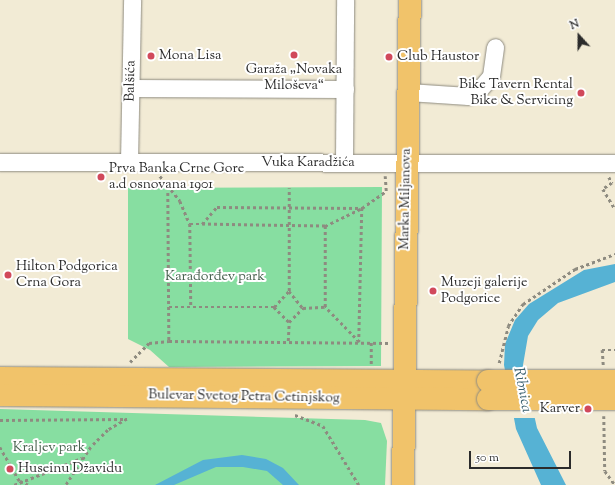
<!DOCTYPE html>
<html>
<head>
<meta charset="utf-8">
<style>
  body { margin:0 }
  #map { position:relative; width:615px; height:485px; overflow:hidden; background:#f2ebd5; font-family:"Sorts Mill Goudy",serif }
  div>[style] { position:absolute }
  [style*='--x'] { left:calc(var(--x)*1px); top:calc(var(--y)*1px); width:calc(var(--w)*1px); rotate:calc(var(--a)*1deg) }
  .green>* { inset:0; background:#87dea1 }
  .water>* { inset:0; background:#56b2d4 }
  .pier>* { inset:0; background:#f2ebd5 }
  .path>* { height:2.5px; margin-top:-1.25px; transform-origin:0; background:repeating-linear-gradient(90deg,#8e8b80 0 3px,transparent 0 6px) }
  .roads { filter:drop-shadow(0 0 1px #8e8b80) drop-shadow(0 0 1px #8e8b80) }
  .minor>* { height:17px; margin:-8.5px; padding:0 8.5px; transform-origin:8.5px; border-radius:8.5px; background:#fff }
  .major>* { height:22px; margin:-11px; padding:0 11px; transform-origin:11px; border-radius:11px; background:#f1c36a }
  .bridges { filter:drop-shadow(0 0 1px #8e8b80) drop-shadow(0 0 1px #8e8b80) }
  .major-bridge>* { height:22px; margin:-11px; padding:0 11px; transform-origin:11px; border-radius:11px; background:#f1c36a }
  .dots>* { width:11px; height:11px; translate:-50% -50%; box-sizing:border-box; border:2px solid #fff; border-radius:50% }
  span { translate:-50% -50%; white-space:nowrap; text-align:center; line-height:1.15; -webkit-text-stroke:4px #fff; paint-order:stroke }
  .poi-label { font-size:14px; color:#2b2b2b }
  .left { translate:0 -50%; text-align:left }
  .right { translate:-100% -50%; text-align:right }
  .street-label { font-size:14px; color:#2b2b2b }
  .park-label { font-size:14px; color:#47614e }
  .water-label { font-size:15px; color:#3c616f; font-style:italic }
  .north { position:absolute; left:559px; top:16px; width:40px; height:40px; -webkit-text-stroke:3px #fff; paint-order:stroke; rotate:339deg; font-size:11px; font-weight:700; line-height:16px; text-align:center; color:#2b2b2b }
  .north::after { content:''; display:block; margin:auto; width:14px; height:18px; background:#2b2b2b; clip-path:polygon(50% 0,100% 100%,50% 72%,0 100%) }
  .scale { position:absolute; left:469px; top:451px; width:102px; height:18px; box-sizing:border-box; border:2px solid #2b2b2b; border-top:0; padding-left:5px; font-size:12px; line-height:14px; white-space:nowrap; color:#2b2b2b; -webkit-text-stroke:3px #fff; paint-order:stroke }
</style>
</head>
<body>
<div id="map">
  <div class="green">
    <div style="clip-path:polygon(382px 187px,381px 366px,169px 367px,150px 350px,128px 339px,128px 188px)"></div>
    <div style="clip-path:polygon(0 409px,365px 420px,381px 423px,387px 441px,385px 485px,0 485px)"></div>
  </div>
  <div class="water">
    <div style="clip-path:polygon(615px 264px,615px 282px,558px 303px,538px 320px,528px 336px,523px 365px,537px 428px,566px 485px,541px 485px,516px 429px,504px 365px,505px 344px,515px 320px,529px 304px,584px 270px)"></div>
    <div style="clip-path:polygon(242px 455px,266px 459px,283px 468px,299px 485px,283px 485px,267px 471px,243px 467px,216px 467px,174px 485px,155px 485px,203px 460px)"></div>
  </div>
  <div class="pier">
    <div style="clip-path:polygon(503px 372px,527px 372px,537px 418px,512px 418px)"></div>
  </div>
  <div class="path">
    <div style="--x:160;--y:176;--w:32;--a:51"></div>
    <div style="--x:180;--y:201;--w:25;--a:67"></div>
    <div style="--x:190;--y:224;--w:12;--a:0"></div>
    <div style="--x:609;--y:177;--w:7;--a:63"></div>
    <div style="--x:612;--y:183;--w:11;--a:146"></div>
    <div style="--x:603;--y:189;--w:23;--a:59"></div>
    <div style="--x:168;--y:187;--w:154;--a:89.6"></div>
    <div style="--x:169;--y:341;--w:220;--a:0.5"></div>
    <div style="--x:362;--y:208;--w:134;--a:91.3"></div>
    <div style="--x:359;--y:342;--w:49;--a:-134.2"></div>
    <div style="--x:325;--y:307;--w:81;--a:-90"></div>
    <div style="--x:325;--y:226;--w:41;--a:-25.9"></div>
    <div style="--x:362;--y:208;--w:29;--a:-35"></div>
    <div style="--x:386;--y:191;--w:15;--a:-94"></div>
    <div style="--x:190;--y:224;--w:82;--a:89.3"></div>
    <div style="--x:325;--y:226;--w:123;--a:-179.1"></div>
    <div style="--x:202;--y:224;--w:23;--a:-49"></div>
    <div style="--x:217;--y:207;--w:145;--a:0.4"></div>
    <div style="--x:289;--y:291;--w:103;--a:-90"></div>
    <div style="--x:169;--y:307;--w:105;--a:0"></div>
    <div style="--x:274;--y:307;--w:21;--a:45"></div>
    <div style="--x:274;--y:307;--w:22;--a:-47"></div>
    <div style="--x:289;--y:291;--w:22;--a:51"></div>
    <div style="--x:288;--y:341;--w:19;--a:-87"></div>
    <div style="--x:289;--y:322;--w:20;--a:-45"></div>
    <div style="--x:303;--y:308;--w:22;--a:-3"></div>
    <div style="--x:130;--y:362;--w:27;--a:-45"></div>
    <div style="--x:149;--y:343;--w:20;--a:-6"></div>
    <div style="--x:499;--y:363;--w:38;--a:-76"></div>
    <div style="--x:508;--y:326;--w:27;--a:-56"></div>
    <div style="--x:523;--y:304;--w:63;--a:-33.9"></div>
    <div style="--x:575;--y:269;--w:43;--a:-20.6"></div>
    <div style="--x:371;--y:364;--w:22;--a:-90"></div>
    <div style="--x:603;--y:365;--w:15;--a:-94"></div>
    <div style="--x:602;--y:350;--w:13;--a:0"></div>
    <div style="--x:295;--y:415;--w:30;--a:21"></div>
    <div style="--x:323;--y:426;--w:69;--a:58.6"></div>
    <div style="--x:604;--y:416;--w:55;--a:89"></div>
    <div style="--x:605;--y:471;--w:17;--a:54"></div>
    <div style="--x:0;--y:420;--w:127;--a:-0.5"></div>
    <div style="--x:127;--y:419;--w:22;--a:150"></div>
    <div style="--x:108;--y:430;--w:24;--a:135"></div>
    <div style="--x:91;--y:447;--w:45;--a:123.3"></div>
    <div style="--x:0;--y:447;--w:39;--a:60"></div>
    <div style="--x:20;--y:481;--w:10;--a:24"></div>
    <div style="--x:14;--y:485;--w:73;--a:-21.7"></div>
  </div>
  <div class="roads">
    <div class="minor">
      <div style="--x:131;--y:88;--w:214;--a:0.3"></div>
      <div style="--x:408;--y:92;--w:60;--a:3.8"></div>
      <div style="--x:468;--y:96;--w:11;--a:-27"></div>
      <div style="--x:478;--y:91;--w:20;--a:-49"></div>
      <div style="--x:491;--y:76;--w:29;--a:-82"></div>
      <div style="--x:0;--y:162;--w:615;--a:0.09"></div>
      <div style="--x:129;--y:162;--w:162;--a:-88.9"></div>
      <div style="--x:344;--y:163;--w:163;--a:-89.6"></div>
    </div>
    <div class="major">
      <div style="--x:0;--y:378;--w:488;--a:0.4"></div>
      <div style="--x:0;--y:395;--w:488;--a:0.5"></div>
      <div style="--x:403;--y:485;--w:485;--a:-89.2"></div>
    </div>
  </div>
  <div class="bridges">
    <div class="major-bridge">
      <div style="--x:488;--y:381;--w:127;--a:0"></div>
      <div style="--x:488;--y:399;--w:127;--a:0"></div>
    </div>
  </div>
  <div class="dots">
    <div style="left:294px;top:55px;background:#d1495b"></div>
    <div style="left:151px;top:56px;background:#d1495b"></div>
    <div style="left:389px;top:57px;background:#d1495b"></div>
    <div style="left:581px;top:93px;background:#d1495b"></div>
    <div style="left:101px;top:177px;background:#d1495b"></div>
    <div style="left:8px;top:275px;background:#d1495b"></div>
    <div style="left:433px;top:291px;background:#d1495b"></div>
    <div style="left:588px;top:409px;background:#d1495b"></div>
    <div style="left:10px;top:469px;background:#d1495b"></div>
  </div>
  <div class="poi-label">
    <span class="left" style="left:159px;top:56px">Mona Lisa</span>
    <span class="left" style="left:397px;top:57px">Club Haustor</span>
    <span style="left:294px;top:78px">Garaža „Novaka<br>Miloševa“</span>
    <span class="right" style="left:573px;top:93px">Bike Tavern Rental<br>Bike &amp; Servicing</span>
    <span class="left" style="left:109px;top:177px">Prva Banka Crne Gore<br>a.d osnovana 1901</span>
    <span class="left" style="left:16px;top:275px">Hilton Podgorica<br>Crna Gora</span>
    <span class="left" style="left:441px;top:291px">Muzeji galerije<br>Podgorice</span>
    <span class="right" style="left:580px;top:409px">Karver</span>
    <span class="left" style="left:18px;top:469px">Huseinu Džavidu</span>
  </div>
  <div class="street-label">
    <span style="left:131px;top:81px;rotate:-89deg">Balšića</span>
    <span style="left:308px;top:163px">Vuka Karadžića</span>
    <span style="left:406px;top:199px;rotate:-89deg">Marka Miljanova</span>
    <span style="left:244px;top:397px;rotate:1deg">Bulevar Svetog Petra Cetinjskog</span>
  </div>
  <div class="park-label">
    <span style="left:215px;top:277px">Karađorđev park</span>
    <span style="left:49px;top:448px">Kraljev park</span>
  </div>
  <div class="water-label">
    <span style="left:522px;top:390px;rotate:79deg">Ribnica</span>
  </div>
  <div class="north">N</div>
  <div class="scale">50 m</div>
</div>
</body>
</html>
